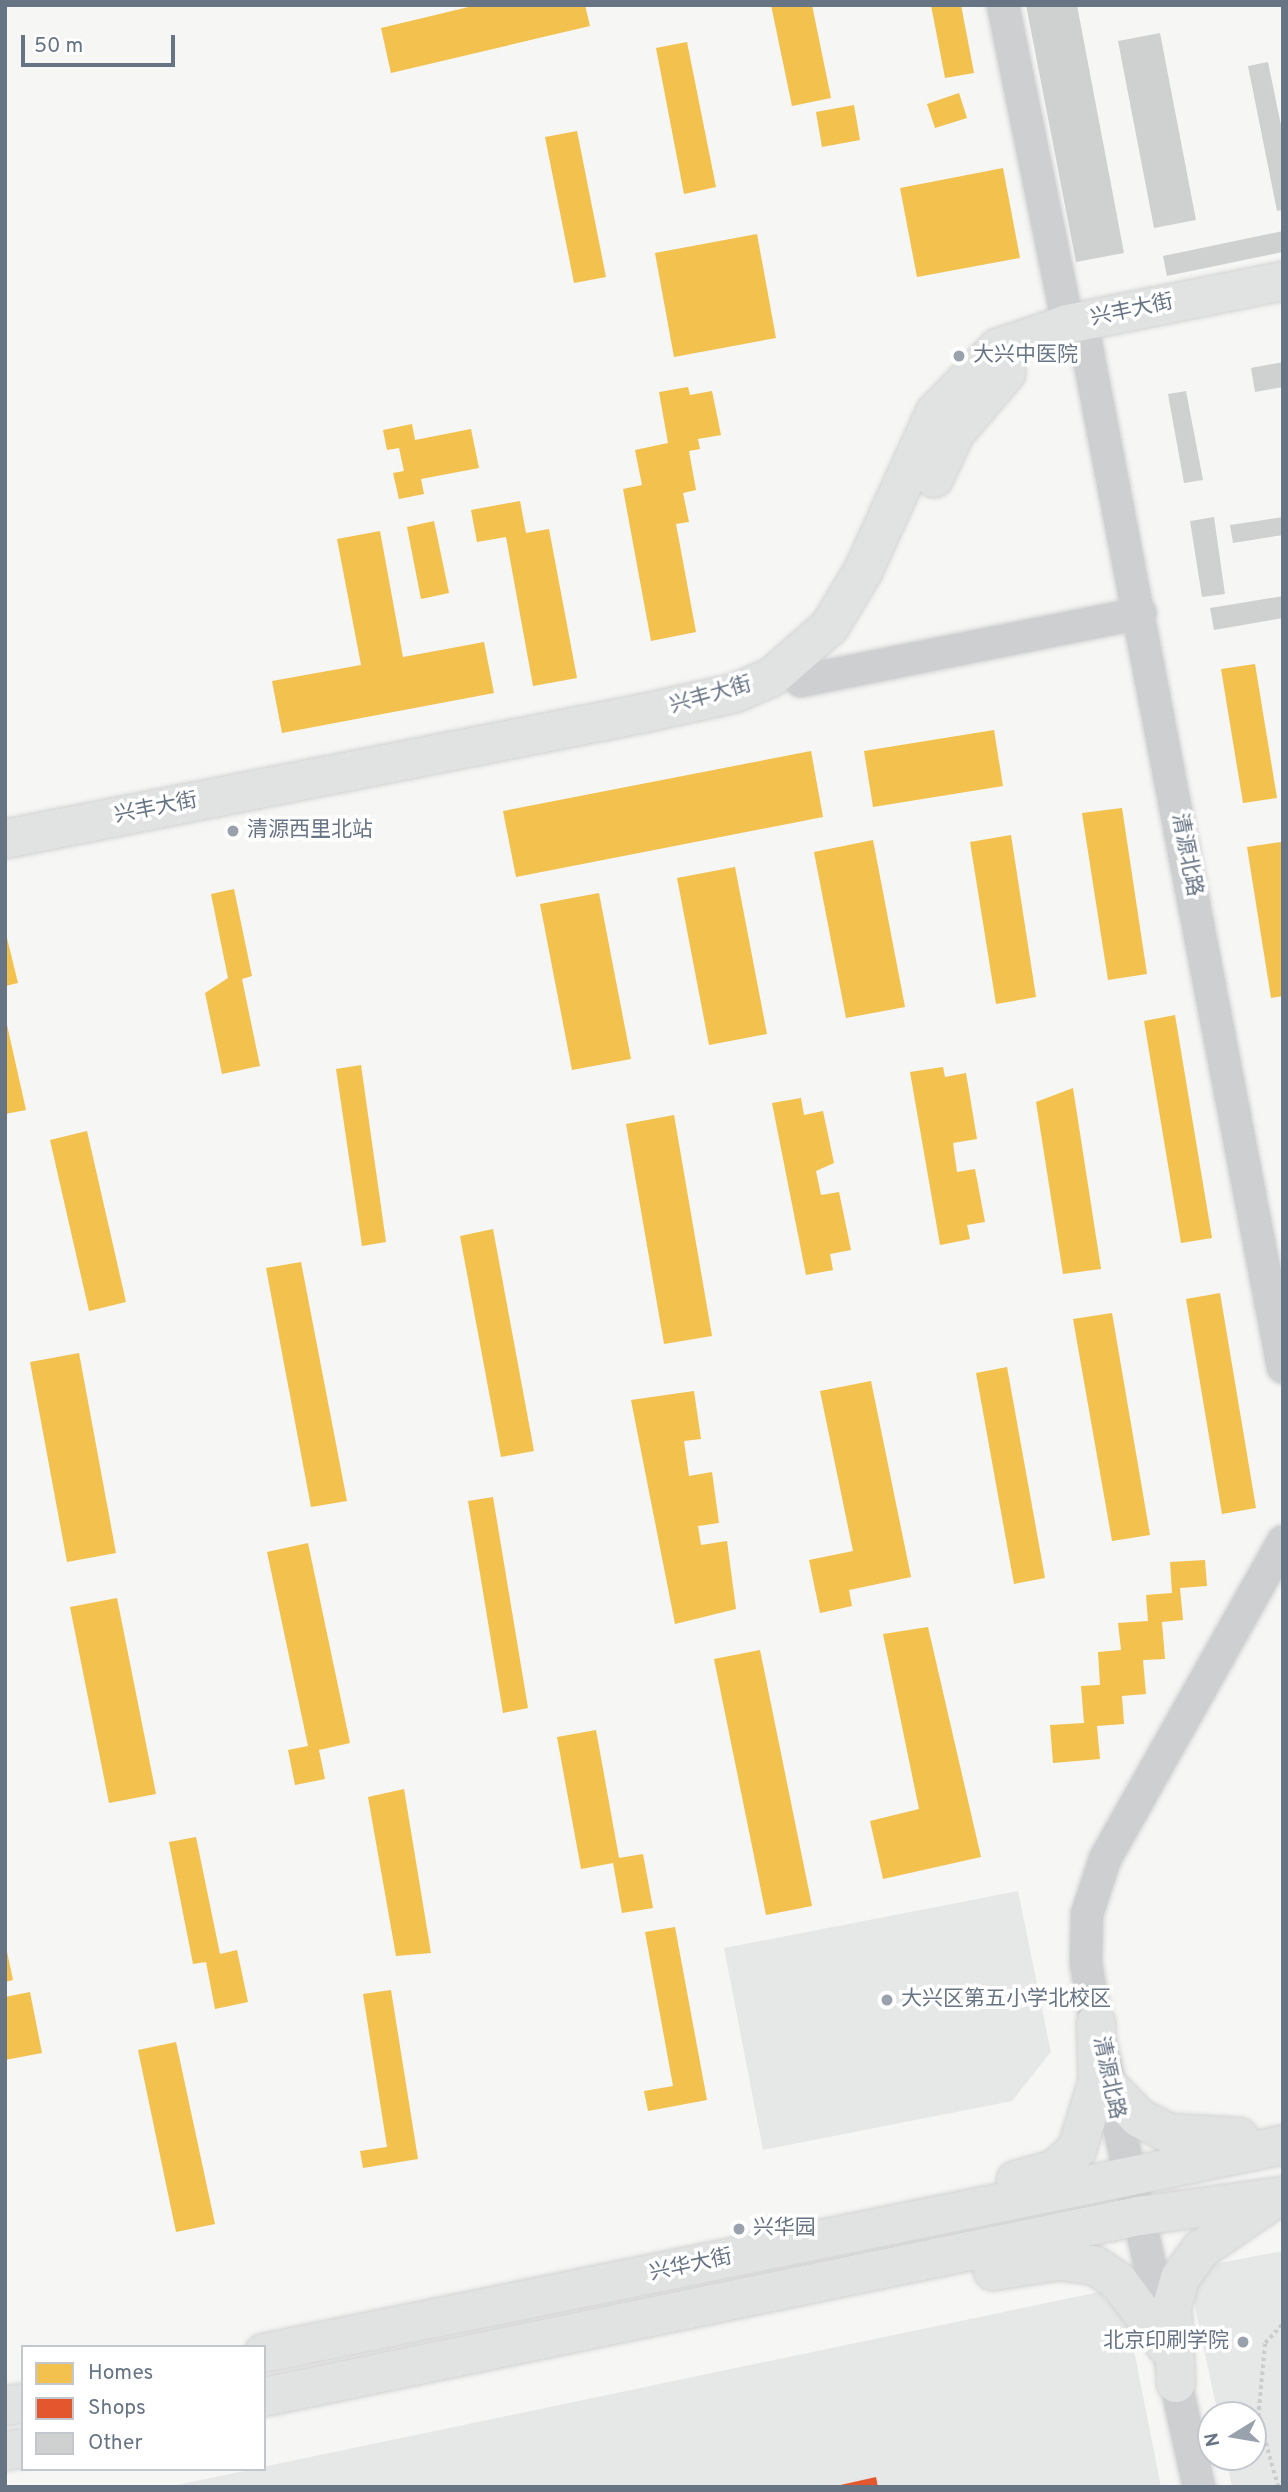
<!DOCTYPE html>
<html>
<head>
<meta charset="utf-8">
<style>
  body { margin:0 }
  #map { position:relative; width:1288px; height:2492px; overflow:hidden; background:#f6f6f5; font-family:Overpass,"Noto Sans SC",sans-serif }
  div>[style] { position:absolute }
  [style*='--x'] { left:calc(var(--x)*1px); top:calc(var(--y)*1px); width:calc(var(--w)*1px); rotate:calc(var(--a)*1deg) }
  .built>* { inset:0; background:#e6e8e7 }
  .homes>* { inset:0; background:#f2c14e }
  .shops>* { inset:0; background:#e4572e }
  .building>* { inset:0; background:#cfd1d1 }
  .path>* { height:3.5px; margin-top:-1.75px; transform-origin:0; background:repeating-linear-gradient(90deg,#cbcccc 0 3.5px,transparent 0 7px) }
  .roads { filter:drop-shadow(0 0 2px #d2d2d3) drop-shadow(0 0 2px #d2d2d3) }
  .minor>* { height:32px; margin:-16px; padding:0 16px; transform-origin:16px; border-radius:16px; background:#cecfd0 }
  .major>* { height:38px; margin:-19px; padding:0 19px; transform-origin:19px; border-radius:19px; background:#e1e2e2 }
  .dots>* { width:19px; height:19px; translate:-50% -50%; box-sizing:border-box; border:4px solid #fff; border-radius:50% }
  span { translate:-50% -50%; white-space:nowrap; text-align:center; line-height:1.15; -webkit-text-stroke:7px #fff; paint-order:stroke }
  .street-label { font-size:21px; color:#677484 }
  .poi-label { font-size:21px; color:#677484 }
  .left { translate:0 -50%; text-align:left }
  .right { translate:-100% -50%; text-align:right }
  .frame { position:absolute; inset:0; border:7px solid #677484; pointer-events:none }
  .legend { position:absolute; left:21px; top:2345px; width:245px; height:126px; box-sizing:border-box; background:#fff; border:2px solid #c2c7ce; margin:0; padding:9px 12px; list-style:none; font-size:21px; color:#677484 }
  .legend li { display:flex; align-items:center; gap:14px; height:35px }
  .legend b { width:35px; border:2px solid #c2c7ce }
  .north { position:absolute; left:1197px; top:2401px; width:70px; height:70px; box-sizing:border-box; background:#fff; border:2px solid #c2c7ce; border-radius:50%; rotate:259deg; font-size:19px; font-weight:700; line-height:28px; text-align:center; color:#677484 }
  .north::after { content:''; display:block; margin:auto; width:24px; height:32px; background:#99a2ac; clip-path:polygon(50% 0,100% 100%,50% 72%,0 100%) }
  .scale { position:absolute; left:21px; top:35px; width:154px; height:32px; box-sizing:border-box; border:4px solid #677484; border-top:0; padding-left:9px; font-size:21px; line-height:24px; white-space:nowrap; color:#677484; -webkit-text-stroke:5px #fff; paint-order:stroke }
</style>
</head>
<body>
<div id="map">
  <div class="built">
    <div style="clip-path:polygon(1018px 1891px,1051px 2052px,1012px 2101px,763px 2150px,724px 1948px)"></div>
    <div style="clip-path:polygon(1283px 2251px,1283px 2487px,1232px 2487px,1226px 2457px,1253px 2457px,1253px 2415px,1218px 2415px,1187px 2269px)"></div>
    <div style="clip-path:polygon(1099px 2292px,1128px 2320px,1161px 2487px,167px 2487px)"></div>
  </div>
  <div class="homes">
    <div style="clip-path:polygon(477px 5px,585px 5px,590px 26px,391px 73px,381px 28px)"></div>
    <div style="clip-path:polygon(771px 5px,812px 5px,831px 98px,792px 106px)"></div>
    <div style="clip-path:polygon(931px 5px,961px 5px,974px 73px,945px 78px)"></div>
    <div style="clip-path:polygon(687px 42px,716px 187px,684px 194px,656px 48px)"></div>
    <div style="clip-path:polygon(959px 93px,967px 118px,935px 128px,927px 104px)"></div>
    <div style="clip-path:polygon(854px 105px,860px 140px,822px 147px,816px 112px)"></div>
    <div style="clip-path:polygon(577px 131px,606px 277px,574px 283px,545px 137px)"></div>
    <div style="clip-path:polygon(1003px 168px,1020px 258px,917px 277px,900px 188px)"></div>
    <div style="clip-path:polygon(757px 234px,776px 338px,674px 357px,655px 253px)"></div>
    <div style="clip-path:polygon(688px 387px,690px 395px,712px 391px,721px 435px,698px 439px,700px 449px,689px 451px,696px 490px,683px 493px,689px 522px,676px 524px,696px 632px,651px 641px,623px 489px,642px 485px,635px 450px,668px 443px,659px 392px)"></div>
    <div style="clip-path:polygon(412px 424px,415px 440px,471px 429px,479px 468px,421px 479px,424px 494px,399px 499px,393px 473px,404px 471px,399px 448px,387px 450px,383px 430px)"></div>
    <div style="clip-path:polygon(520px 501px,526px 533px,549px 529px,577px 678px,533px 686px,506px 537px,477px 542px,471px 510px)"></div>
    <div style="clip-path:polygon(434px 521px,449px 593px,421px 599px,407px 527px)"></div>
    <div style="clip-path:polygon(380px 531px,403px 657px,484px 642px,494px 693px,282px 733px,272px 681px,361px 665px,337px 539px)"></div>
    <div style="clip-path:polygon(1255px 664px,1277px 798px,1243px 803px,1221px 669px)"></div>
    <div style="clip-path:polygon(994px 730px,1003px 786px,873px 807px,864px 751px)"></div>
    <div style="clip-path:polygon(811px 751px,823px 817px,516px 877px,503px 811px)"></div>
    <div style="clip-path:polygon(1122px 808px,1147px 974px,1108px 980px,1082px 813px)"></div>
    <div style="clip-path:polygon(1011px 835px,1036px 997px,996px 1004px,970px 842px)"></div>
    <div style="clip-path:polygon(873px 840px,905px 1007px,846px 1018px,814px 852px)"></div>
    <div style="clip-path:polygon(1281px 842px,1283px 996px,1271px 998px,1247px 847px)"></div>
    <div style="clip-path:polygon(735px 867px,767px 1034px,709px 1045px,677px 878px)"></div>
    <div style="clip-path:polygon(234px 889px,252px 976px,242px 979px,260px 1066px,222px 1074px,205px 993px,228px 978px,211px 894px)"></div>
    <div style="clip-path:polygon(599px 893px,631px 1059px,572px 1070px,540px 904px)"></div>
    <div style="clip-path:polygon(5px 930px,18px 983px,5px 986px)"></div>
    <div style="clip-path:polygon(1175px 1015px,1212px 1238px,1181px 1243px,1144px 1021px)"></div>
    <div style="clip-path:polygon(5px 1016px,26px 1110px,5px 1114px)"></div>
    <div style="clip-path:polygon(361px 1065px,386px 1242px,362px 1246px,336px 1069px)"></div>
    <div style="clip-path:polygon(943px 1067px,945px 1077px,966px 1073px,977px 1139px,953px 1143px,957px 1172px,975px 1169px,985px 1222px,967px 1225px,970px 1239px,940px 1245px,910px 1072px)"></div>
    <div style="clip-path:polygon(1073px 1088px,1101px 1269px,1063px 1274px,1036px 1102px)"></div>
    <div style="clip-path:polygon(801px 1098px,804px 1115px,823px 1111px,834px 1163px,816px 1171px,821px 1195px,839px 1192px,851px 1250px,830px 1254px,833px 1270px,806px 1275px,772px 1103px)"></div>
    <div style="clip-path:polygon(674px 1115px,712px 1336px,664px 1344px,626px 1124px)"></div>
    <div style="clip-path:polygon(87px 1131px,126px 1302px,89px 1311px,50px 1140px)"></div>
    <div style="clip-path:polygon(493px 1229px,534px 1451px,501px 1457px,460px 1236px)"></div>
    <div style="clip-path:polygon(301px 1262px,347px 1501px,311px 1507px,266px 1268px)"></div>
    <div style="clip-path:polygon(1220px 1293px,1256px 1508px,1222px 1514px,1186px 1299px)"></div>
    <div style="clip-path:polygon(1112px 1313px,1150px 1535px,1112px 1541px,1073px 1319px)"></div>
    <div style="clip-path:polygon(79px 1353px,116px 1553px,67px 1562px,30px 1362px)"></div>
    <div style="clip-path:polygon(1007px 1367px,1045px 1578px,1014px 1584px,976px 1373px)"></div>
    <div style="clip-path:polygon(871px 1381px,911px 1577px,849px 1590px,852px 1606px,820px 1613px,809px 1560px,853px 1551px,820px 1391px)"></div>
    <div style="clip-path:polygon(694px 1391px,701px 1439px,684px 1441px,689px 1476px,712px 1472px,719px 1523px,698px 1526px,701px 1545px,727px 1541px,736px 1609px,675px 1624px,631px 1400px)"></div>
    <div style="clip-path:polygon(493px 1497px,528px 1708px,503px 1713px,468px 1501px)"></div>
    <div style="clip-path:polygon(308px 1543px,350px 1743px,319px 1750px,325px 1779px,295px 1785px,288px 1750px,308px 1746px,267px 1552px)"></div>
    <div style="clip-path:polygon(1205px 1560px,1207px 1586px,1180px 1588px,1183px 1620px,1162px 1622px,1165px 1659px,1143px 1660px,1146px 1694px,1122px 1696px,1124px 1724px,1097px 1726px,1100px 1759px,1053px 1763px,1050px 1725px,1084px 1723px,1081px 1686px,1100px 1685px,1098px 1652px,1121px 1650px,1118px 1623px,1148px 1621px,1146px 1595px,1172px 1593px,1170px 1562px)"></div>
    <div style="clip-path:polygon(117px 1598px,156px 1794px,109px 1803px,70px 1607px)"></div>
    <div style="clip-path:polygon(928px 1627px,981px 1857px,883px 1879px,870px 1821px,919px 1809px,883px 1634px)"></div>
    <div style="clip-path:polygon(760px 1650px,812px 1906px,766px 1915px,714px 1659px)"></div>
    <div style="clip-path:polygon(596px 1730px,619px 1858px,643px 1854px,653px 1908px,622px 1913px,613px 1863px,581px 1869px,557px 1737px)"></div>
    <div style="clip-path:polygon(404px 1789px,431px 1953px,396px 1956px,368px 1797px)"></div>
    <div style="clip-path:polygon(196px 1837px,220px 1954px,237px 1950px,248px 2002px,215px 2009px,206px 1962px,193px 1964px,169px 1842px)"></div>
    <div style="clip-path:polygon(675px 1927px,707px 2100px,648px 2111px,644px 2091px,673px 2086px,645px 1932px)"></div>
    <div style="clip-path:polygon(6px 1947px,13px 1980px,5px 1982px,5px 1948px)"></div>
    <div style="clip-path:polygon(391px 1990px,418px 2159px,363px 2168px,360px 2151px,387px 2147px,363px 1994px)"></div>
    <div style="clip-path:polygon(30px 1992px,42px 2053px,5px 2060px,5px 1997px)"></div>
    <div style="clip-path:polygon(176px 2042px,215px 2224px,176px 2232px,138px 2050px)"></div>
  </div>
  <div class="shops">
    <div style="clip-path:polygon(876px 2477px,878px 2487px,837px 2487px,836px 2486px)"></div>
  </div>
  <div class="building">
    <div style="clip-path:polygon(1026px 5px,1077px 5px,1124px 253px,1076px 262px)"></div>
    <div style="clip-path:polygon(1160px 33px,1196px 220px,1154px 228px,1118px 41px)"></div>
    <div style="clip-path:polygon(1268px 62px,1283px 135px,1283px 210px,1277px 211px,1248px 66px)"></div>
    <div style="clip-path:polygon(1283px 231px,1283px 252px,1167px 276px,1163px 256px)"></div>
    <div style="clip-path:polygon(1283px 362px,1283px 387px,1255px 392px,1251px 368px)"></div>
    <div style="clip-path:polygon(1186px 391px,1203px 480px,1184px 483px,1168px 394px)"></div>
    <div style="clip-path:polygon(1214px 517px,1225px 594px,1202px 597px,1190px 521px)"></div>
    <div style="clip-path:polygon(1283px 517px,1283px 535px,1233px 543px,1230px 525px)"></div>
    <div style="clip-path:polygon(1283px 596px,1283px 618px,1214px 630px,1210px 608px)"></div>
  </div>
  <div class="path">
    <div style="--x:1278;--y:2487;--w:73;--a:-105.9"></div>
    <div style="--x:1258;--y:2417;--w:74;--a:-84.6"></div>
    <div style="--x:1265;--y:2343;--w:26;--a:-47"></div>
  </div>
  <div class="roads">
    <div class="minor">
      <div style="--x:1003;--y:5;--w:326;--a:78.5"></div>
      <div style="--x:1068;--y:324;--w:26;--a:47"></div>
      <div style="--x:1086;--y:343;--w:1043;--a:79.11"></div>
      <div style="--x:801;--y:681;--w:346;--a:-11.3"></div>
      <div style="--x:1199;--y:2487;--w:475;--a:-102.5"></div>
      <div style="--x:1096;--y:2023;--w:61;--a:-99.5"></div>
      <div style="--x:1086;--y:1963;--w:49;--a:-88.8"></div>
      <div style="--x:1087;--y:1914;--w:58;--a:-71.9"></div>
      <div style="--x:1105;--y:1859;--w:364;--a:-60.7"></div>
    </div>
    <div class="major">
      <div style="--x:934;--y:478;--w:50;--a:-65"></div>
      <div style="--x:955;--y:433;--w:79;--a:-49.6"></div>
      <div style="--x:5;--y:839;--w:652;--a:-11.14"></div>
      <div style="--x:645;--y:713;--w:92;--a:-12.5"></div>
      <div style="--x:735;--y:693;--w:40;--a:-23.4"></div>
      <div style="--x:772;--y:677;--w:77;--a:-41.3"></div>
      <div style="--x:830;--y:626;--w:64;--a:-59"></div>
      <div style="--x:863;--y:571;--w:174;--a:-65.5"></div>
      <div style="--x:935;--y:413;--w:91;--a:-45.9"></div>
      <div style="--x:998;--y:348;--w:74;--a:-18.9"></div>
      <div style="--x:1068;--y:324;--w:219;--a:-11.3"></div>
      <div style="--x:1111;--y:2089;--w:40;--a:46"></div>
      <div style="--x:1139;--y:2118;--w:34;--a:27"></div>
      <div style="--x:1169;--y:2133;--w:70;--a:3.3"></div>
      <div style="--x:1016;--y:2180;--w:39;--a:-15"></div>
      <div style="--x:1054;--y:2170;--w:31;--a:-42"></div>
      <div style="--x:1077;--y:2149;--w:71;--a:-72.8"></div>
      <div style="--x:1098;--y:2081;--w:58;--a:-92"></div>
      <div style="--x:993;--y:2271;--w:67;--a:-8.6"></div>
      <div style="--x:1059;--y:2261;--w:35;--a:7"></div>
      <div style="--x:1094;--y:2265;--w:30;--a:34"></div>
      <div style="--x:1119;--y:2282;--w:82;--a:53.4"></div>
      <div style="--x:264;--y:2353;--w:1040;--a:-11.54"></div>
      <div style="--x:1176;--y:2383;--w:77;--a:-93"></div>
      <div style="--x:1172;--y:2306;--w:29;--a:-74"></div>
      <div style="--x:1180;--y:2278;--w:34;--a:-54"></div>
      <div style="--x:1200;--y:2250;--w:85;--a:-34.4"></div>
      <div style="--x:264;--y:2397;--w:894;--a:-11.69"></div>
      <div style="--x:1139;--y:2216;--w:145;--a:-7.9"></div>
      <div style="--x:5;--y:2406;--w:18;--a:-9"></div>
      <div style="--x:5;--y:2451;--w:18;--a:-9"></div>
    </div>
  </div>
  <div class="dots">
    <div style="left:959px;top:356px;background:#99a2ac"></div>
    <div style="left:233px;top:831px;background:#99a2ac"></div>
    <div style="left:887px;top:2000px;background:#99a2ac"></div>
    <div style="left:739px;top:2229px;background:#99a2ac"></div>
    <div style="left:1243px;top:2342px;background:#99a2ac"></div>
  </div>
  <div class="street-label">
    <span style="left:1132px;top:311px;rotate:-12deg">兴丰大街</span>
    <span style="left:711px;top:696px;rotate:-16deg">兴丰大街</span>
    <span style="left:156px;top:809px;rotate:-11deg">兴丰大街</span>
    <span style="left:1186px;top:855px;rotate:79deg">清源北路</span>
    <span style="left:1108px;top:2078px;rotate:78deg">清源北路</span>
    <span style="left:691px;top:2266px;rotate:-12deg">兴华大街</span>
  </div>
  <div class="poi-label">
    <span class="left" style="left:973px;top:356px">大兴中医院</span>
    <span class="left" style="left:247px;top:831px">清源西里北站</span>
    <span class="left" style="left:901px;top:2000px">大兴区第五小学北校区</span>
    <span class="left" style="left:753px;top:2229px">兴华园</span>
    <span class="right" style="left:1229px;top:2342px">北京印刷学院</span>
  </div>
  <div class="frame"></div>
  <ul class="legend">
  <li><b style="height:19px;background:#f2c14e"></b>Homes</li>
  <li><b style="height:19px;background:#e4572e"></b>Shops</li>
  <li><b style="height:19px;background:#cfd1d1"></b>Other</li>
  </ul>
  <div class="north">N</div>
  <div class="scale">50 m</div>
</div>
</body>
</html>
